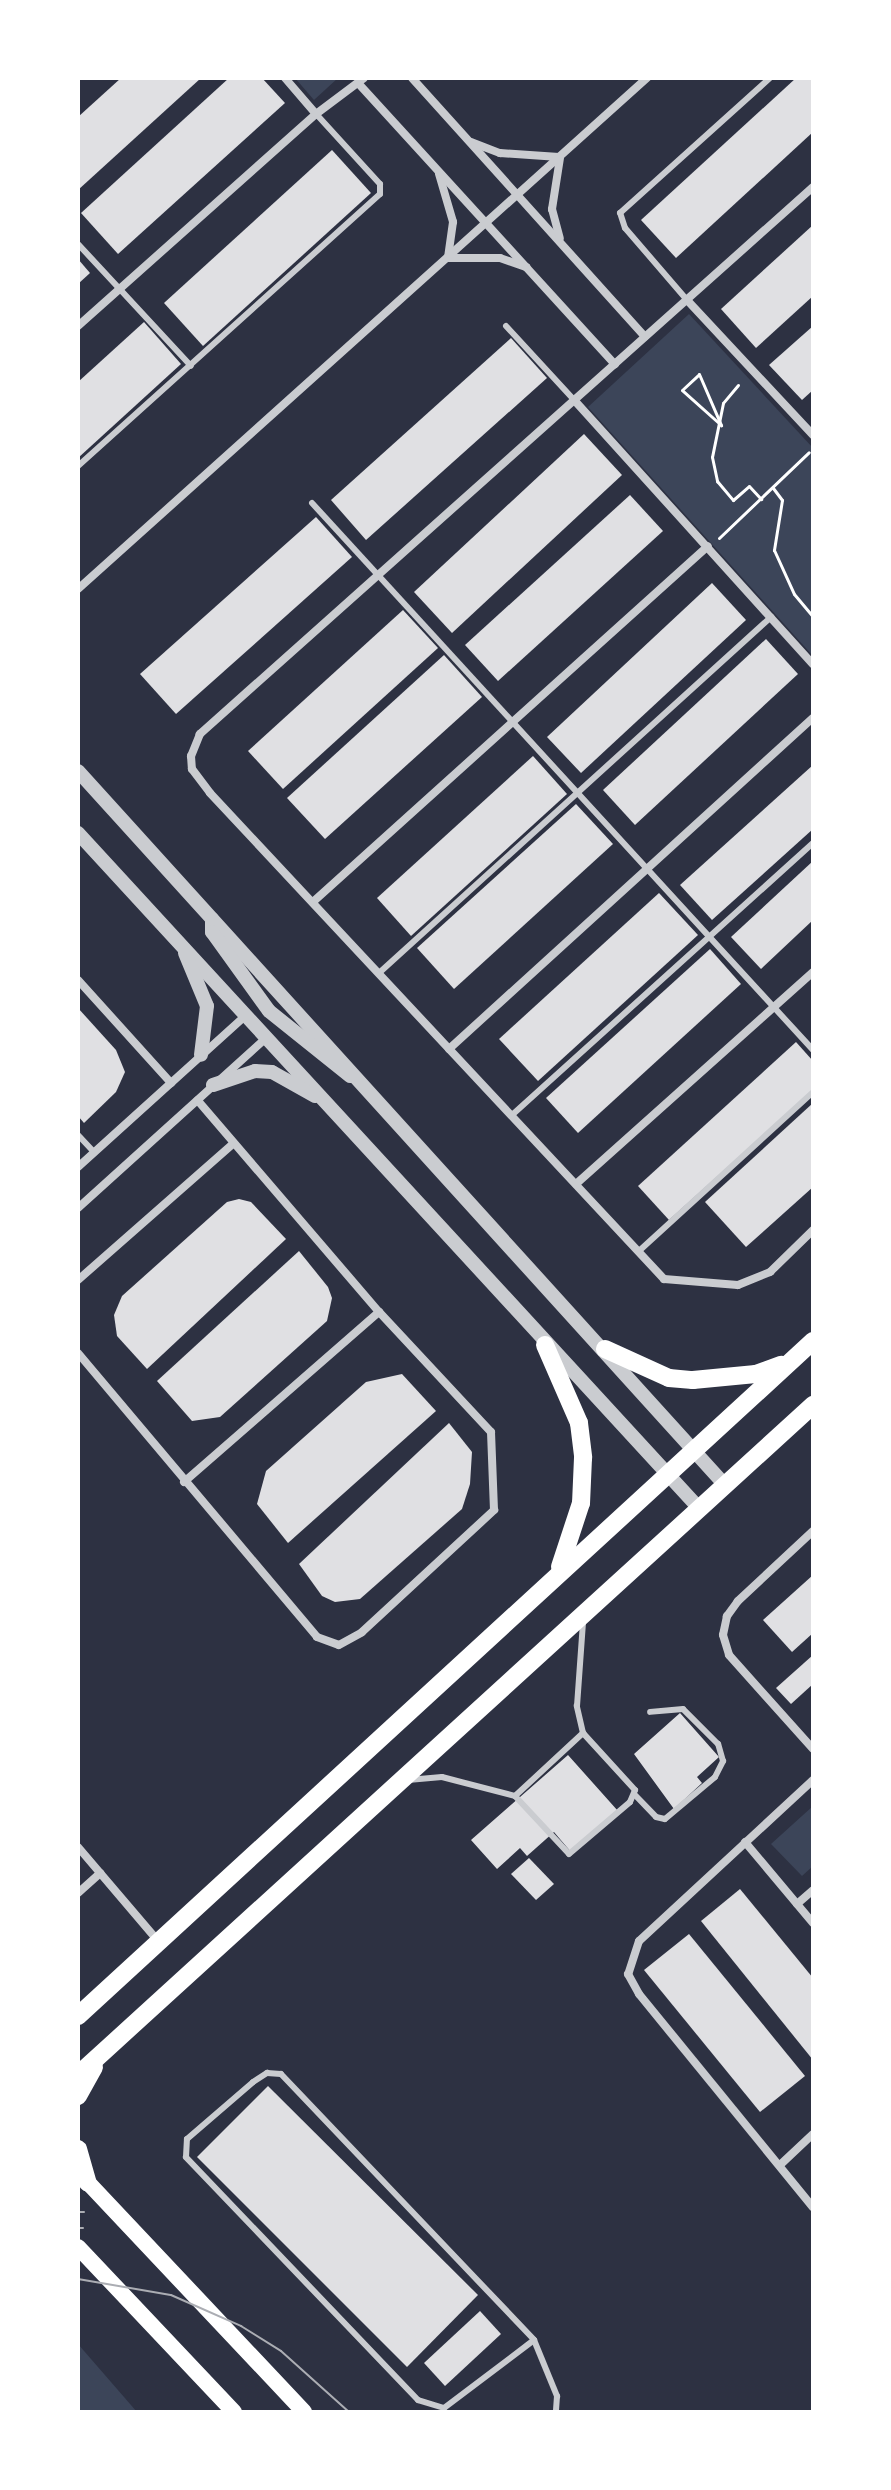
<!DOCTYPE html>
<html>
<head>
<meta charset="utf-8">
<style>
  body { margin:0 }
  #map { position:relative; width:891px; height:2490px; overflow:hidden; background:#2d3142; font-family:"PT Sans",sans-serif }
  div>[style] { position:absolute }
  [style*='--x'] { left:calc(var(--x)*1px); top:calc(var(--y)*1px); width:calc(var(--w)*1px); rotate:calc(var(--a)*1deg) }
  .green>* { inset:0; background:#3c4559 }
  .building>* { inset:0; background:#e0e0e3 }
  .path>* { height:3px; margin:-1.5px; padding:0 1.5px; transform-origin:1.5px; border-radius:1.5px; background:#fff }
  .service>* { height:6px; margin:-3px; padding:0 3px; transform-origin:3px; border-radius:3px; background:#caccd0 }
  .minor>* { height:8px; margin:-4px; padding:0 4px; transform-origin:4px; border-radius:4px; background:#caccd0 }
  .tertiary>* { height:14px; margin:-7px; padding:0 7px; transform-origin:7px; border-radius:7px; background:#caccd0 }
  .secondary>* { height:16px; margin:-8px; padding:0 8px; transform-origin:8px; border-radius:8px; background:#fff }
  .primary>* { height:18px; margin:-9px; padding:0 9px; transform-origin:9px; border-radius:9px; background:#fff }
  .tram>* { height:2px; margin:-1px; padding:0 1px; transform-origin:1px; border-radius:1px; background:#abadb3 }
  span { translate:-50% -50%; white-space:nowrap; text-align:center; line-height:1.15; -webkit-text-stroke:6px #fff; paint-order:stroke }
  .frame { position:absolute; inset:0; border:80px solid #fff; pointer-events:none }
</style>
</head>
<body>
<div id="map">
  <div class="green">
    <div style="clip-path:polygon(295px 78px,338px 78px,314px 100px)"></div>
    <div style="clip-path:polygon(689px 314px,813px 448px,813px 656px,588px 407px)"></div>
    <div style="clip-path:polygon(813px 1806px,813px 1866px,802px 1876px,771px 1844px)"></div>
    <div style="clip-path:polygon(78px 2344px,137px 2412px,78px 2412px)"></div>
  </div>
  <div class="building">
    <div style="clip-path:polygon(121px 78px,201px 78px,78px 190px,78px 117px)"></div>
    <div style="clip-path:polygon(229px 78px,262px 78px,285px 103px,118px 254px,81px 213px)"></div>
    <div style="clip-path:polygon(796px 78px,813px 78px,813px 132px,676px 258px,641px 220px)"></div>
    <div style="clip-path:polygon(332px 150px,371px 193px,203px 346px,164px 303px)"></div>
    <div style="clip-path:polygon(813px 225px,813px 296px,756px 348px,721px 309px)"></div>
    <div style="clip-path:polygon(78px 259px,90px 273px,78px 284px)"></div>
    <div style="clip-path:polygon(144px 322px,181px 364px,78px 458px,78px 382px)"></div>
    <div style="clip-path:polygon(813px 326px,813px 390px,802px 400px,769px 365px)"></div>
    <div style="clip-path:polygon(511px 338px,547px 378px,366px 540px,331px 500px)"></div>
    <div style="clip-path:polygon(584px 434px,622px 475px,452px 633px,414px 592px)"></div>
    <div style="clip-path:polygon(630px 495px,663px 531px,498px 681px,465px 645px)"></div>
    <div style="clip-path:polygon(316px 517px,352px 557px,176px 714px,140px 674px)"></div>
    <div style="clip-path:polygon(712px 583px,746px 620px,581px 773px,547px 737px)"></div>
    <div style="clip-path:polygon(403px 610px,438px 648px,283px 789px,248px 751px)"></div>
    <div style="clip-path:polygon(766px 639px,798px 674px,635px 825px,603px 790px)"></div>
    <div style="clip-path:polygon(444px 655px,482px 697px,325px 839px,287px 798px)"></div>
    <div style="clip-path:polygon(533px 756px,567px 794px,411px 936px,377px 898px)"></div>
    <div style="clip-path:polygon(813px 765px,813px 829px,712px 920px,680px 885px)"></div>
    <div style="clip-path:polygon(576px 804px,613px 844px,454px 989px,417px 948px)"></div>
    <div style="clip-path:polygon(813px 861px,813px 920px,761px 969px,731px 937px)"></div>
    <div style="clip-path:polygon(659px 893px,698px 935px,538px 1081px,499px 1039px)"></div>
    <div style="clip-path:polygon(710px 949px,741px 984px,578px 1133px,546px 1098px)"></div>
    <div style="clip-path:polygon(78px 1008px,116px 1050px,125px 1072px,116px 1092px,84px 1123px,78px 1116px)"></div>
    <div style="clip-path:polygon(796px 1042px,813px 1061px,813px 1090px,669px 1220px,638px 1186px)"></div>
    <div style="clip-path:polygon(813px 1103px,813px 1187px,746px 1247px,705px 1202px)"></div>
    <div style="clip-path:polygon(239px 1199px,251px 1202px,286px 1239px,147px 1369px,117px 1336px,114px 1315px,122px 1296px,227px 1202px)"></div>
    <div style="clip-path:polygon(299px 1251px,328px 1287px,332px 1298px,327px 1321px,220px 1417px,192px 1421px,157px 1381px)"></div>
    <div style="clip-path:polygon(402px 1374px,436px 1411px,288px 1543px,257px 1504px,266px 1471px,366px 1382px)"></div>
    <div style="clip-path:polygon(449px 1423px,472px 1452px,470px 1484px,462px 1509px,360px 1599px,335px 1602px,322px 1596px,299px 1564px)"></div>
    <div style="clip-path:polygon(813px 1575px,813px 1633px,792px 1652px,763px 1620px)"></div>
    <div style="clip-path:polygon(813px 1655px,813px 1684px,791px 1704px,776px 1688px)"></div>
    <div style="clip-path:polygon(680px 1713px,719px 1757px,697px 1777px,702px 1783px,674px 1809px,634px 1754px)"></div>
    <div style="clip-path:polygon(568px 1755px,618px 1811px,571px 1852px,554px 1832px,527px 1856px,520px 1848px,497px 1869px,471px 1840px)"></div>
    <div style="clip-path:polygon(529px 1858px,554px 1884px,536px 1900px,511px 1874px)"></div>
    <div style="clip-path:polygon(740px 1889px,813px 1978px,813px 2060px,701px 1921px)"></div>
    <div style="clip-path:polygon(689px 1934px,805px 2076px,760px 2112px,644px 1970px)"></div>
    <div style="clip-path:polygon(268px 2086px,478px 2295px,407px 2367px,197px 2157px)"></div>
    <div style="clip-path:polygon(480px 2311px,501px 2334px,445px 2386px,424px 2363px)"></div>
  </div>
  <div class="path">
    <div style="--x:699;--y:374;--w:56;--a:66.7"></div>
    <div style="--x:721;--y:425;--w:52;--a:-138.1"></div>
    <div style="--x:682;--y:390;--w:23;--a:-43"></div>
    <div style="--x:738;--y:385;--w:23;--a:130"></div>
    <div style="--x:723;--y:403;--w:55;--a:101.5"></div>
    <div style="--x:712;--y:457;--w:25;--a:78"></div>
    <div style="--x:717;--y:481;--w:25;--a:50"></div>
    <div style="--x:733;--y:500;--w:21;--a:-41"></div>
    <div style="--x:749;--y:486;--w:18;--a:47"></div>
    <div style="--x:773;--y:488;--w:15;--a:53"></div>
    <div style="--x:782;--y:500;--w:51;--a:99.1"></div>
    <div style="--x:774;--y:550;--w:48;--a:65.6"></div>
    <div style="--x:794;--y:594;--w:30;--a:50"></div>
    <div style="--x:719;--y:538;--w:124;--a:-43.7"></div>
  </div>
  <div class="service">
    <div style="--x:78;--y:244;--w:166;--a:47.2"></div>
    <div style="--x:687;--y:300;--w:95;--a:-130.7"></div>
    <div style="--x:625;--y:228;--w:16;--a:-108"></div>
    <div style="--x:620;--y:213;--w:202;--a:-42"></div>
    <div style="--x:506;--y:326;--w:102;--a:47.4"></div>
    <div style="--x:78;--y:466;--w:406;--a:-42"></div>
    <div style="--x:380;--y:194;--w:10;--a:-90"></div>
    <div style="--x:380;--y:184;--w:95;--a:-132.4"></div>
    <div style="--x:312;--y:503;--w:742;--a:47.51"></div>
    <div style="--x:379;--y:973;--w:530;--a:-42.24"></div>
    <div style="--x:512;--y:1115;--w:406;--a:-42.1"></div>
    <div style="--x:78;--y:1135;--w:23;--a:47"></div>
    <div style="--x:639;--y:1251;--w:236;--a:-42.4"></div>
    <div style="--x:408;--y:1780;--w:34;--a:-5"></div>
    <div style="--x:442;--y:1777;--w:75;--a:14.6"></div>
    <div style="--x:515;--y:1796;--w:79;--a:47"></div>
    <div style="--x:569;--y:1854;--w:80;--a:-40.4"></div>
    <div style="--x:630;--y:1802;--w:13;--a:-67"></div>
    <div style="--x:635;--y:1790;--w:77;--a:-132.4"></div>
    <div style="--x:583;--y:1733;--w:28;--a:-103"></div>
    <div style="--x:577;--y:1706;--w:83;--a:-85.9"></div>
    <div style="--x:635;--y:1795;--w:30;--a:46"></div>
    <div style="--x:656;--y:1817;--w:9;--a:13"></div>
    <div style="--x:665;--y:1819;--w:65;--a:-40"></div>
    <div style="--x:715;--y:1777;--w:18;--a:-63"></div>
    <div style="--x:723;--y:1761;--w:18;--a:-106"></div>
    <div style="--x:718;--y:1744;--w:49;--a:-135"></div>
    <div style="--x:683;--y:1709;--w:33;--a:175"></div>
    <div style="--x:515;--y:1796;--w:93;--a:-42.8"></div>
    <div style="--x:534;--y:2340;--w:113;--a:142.9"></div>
    <div style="--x:444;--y:2408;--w:27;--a:-163"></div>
    <div style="--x:418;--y:2400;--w:336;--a:-133.7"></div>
    <div style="--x:186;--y:2157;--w:18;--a:-87"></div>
    <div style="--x:187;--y:2139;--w:87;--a:-40.8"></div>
    <div style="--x:253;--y:2082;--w:17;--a:-33"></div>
    <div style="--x:267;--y:2073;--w:14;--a:4"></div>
    <div style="--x:281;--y:2074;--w:367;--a:46.4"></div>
    <div style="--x:534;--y:2340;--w:61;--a:67.7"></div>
    <div style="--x:557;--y:2396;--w:16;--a:94"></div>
  </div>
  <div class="minor">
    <div style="--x:285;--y:78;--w:48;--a:49.3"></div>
    <div style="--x:412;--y:78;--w:348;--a:48"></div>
    <div style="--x:358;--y:83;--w:381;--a:47.6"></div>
    <div style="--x:471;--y:142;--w:31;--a:21"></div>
    <div style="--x:500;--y:153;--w:59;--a:3.9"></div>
    <div style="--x:560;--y:158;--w:52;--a:98.9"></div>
    <div style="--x:552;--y:209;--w:30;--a:75"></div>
    <div style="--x:439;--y:174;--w:50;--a:73.7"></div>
    <div style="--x:453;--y:222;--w:36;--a:98"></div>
    <div style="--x:813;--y:187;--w:822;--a:138.26"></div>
    <div style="--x:200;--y:734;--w:24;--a:112"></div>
    <div style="--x:191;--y:756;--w:13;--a:86"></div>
    <div style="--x:192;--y:769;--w:30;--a:53"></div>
    <div style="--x:210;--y:793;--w:665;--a:46.95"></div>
    <div style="--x:664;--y:1279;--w:74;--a:4.6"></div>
    <div style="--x:738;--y:1285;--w:35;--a:-22"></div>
    <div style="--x:770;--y:1272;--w:60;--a:-44.3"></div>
    <div style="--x:449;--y:258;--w:51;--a:0"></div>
    <div style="--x:500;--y:258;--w:28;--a:19"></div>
    <div style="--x:687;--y:300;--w:185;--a:47"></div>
    <div style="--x:78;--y:326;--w:319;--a:-41.7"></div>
    <div style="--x:316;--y:114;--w:60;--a:-36.9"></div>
    <div style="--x:575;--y:401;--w:355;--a:47.9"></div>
    <div style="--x:78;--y:589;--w:765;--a:-41.93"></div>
    <div style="--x:314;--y:901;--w:530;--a:-42.02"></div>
    <div style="--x:78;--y:980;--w:139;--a:47.9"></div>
    <div style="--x:449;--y:1049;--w:492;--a:-42.3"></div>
    <div style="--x:78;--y:1167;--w:227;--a:-42.1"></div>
    <div style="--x:576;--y:1184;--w:318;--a:-41.8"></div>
    <div style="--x:78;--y:1208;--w:253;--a:-42.1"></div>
    <div style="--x:78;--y:1280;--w:206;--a:-41.3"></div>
    <div style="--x:78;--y:1353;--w:371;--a:49.9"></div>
    <div style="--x:317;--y:1637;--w:23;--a:20"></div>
    <div style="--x:339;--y:1645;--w:26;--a:-29"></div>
    <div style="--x:362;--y:1632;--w:180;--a:-42.7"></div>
    <div style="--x:494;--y:1510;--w:78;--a:-92.2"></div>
    <div style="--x:491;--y:1432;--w:164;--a:-133"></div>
    <div style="--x:379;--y:1312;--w:279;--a:-130.6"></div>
    <div style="--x:184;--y:1482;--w:259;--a:-41.1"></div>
    <div style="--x:813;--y:1531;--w:103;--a:137"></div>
    <div style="--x:738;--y:1601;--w:19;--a:126"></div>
    <div style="--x:727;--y:1616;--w:19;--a:102"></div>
    <div style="--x:723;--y:1635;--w:21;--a:73"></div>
    <div style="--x:729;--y:1655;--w:126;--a:48.2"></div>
    <div style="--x:813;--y:1780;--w:237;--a:137.2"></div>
    <div style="--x:639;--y:1941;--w:35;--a:108"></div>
    <div style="--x:628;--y:1974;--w:23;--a:61"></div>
    <div style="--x:639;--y:1994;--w:275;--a:50.8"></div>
    <div style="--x:745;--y:1842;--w:106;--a:50"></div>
    <div style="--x:78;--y:1847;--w:123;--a:49.6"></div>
    <div style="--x:78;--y:1893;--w:30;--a:-42"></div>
    <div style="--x:797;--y:1904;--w:21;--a:-41"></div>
    <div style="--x:780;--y:2165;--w:45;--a:-43.2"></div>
  </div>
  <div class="tertiary">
    <div style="--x:78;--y:771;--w:964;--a:47.82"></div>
    <div style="--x:78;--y:833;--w:917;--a:47.39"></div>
    <div style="--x:212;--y:919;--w:13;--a:90"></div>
    <div style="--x:212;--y:932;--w:97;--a:54.2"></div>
    <div style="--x:269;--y:1011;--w:104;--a:38.7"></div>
    <div style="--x:185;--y:953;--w:57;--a:67.5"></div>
    <div style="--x:207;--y:1006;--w:49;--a:97"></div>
    <div style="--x:213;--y:1085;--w:44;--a:-18.4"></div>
    <div style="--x:255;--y:1071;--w:17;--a:3"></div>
    <div style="--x:272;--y:1072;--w:49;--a:29.2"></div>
  </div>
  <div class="secondary">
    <div style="--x:79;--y:2173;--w:328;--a:46.7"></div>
    <div style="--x:78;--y:2247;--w:227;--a:46.6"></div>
  </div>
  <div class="primary">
    <div style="--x:545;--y:1345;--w:85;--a:66.4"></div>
    <div style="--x:579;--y:1423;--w:35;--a:83"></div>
    <div style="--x:583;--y:1458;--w:45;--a:92.5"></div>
    <div style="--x:581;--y:1503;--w:67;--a:108.2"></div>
    <div style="--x:605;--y:1349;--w:70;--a:24.4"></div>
    <div style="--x:669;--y:1378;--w:24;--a:5"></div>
    <div style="--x:693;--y:1380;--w:63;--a:-5.4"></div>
    <div style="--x:756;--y:1374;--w:27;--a:-20"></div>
    <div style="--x:78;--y:2016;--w:998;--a:-42.56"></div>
    <div style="--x:78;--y:2075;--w:995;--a:-42.35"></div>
    <div style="--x:78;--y:2096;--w:33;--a:-61"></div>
    <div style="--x:78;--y:2149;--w:35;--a:74"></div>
  </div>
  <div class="tram">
    <div style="--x:78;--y:2212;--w:6;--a:0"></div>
    <div style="--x:78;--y:2228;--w:5;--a:0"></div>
    <div style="--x:78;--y:2279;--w:94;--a:9.8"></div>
    <div style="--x:171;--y:2295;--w:77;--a:23.9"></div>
    <div style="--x:241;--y:2326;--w:47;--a:32"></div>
    <div style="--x:281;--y:2351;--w:91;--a:41.9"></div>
  </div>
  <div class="frame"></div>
</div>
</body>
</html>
